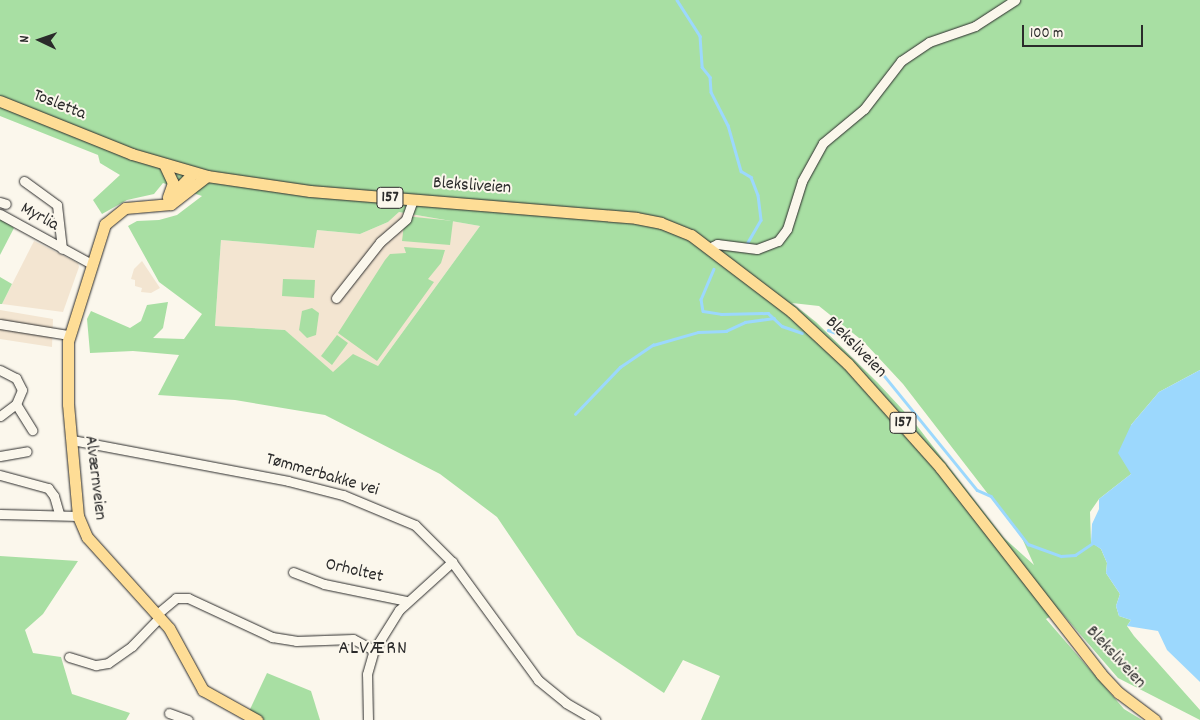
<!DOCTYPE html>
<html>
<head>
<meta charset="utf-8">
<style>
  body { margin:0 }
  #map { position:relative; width:1200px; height:720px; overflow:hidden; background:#fbf7ec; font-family:Dekko,sans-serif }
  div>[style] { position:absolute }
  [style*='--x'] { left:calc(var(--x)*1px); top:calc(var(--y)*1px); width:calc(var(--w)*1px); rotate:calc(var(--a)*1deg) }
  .built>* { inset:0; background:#f3e5d1 }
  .green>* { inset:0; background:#a8dfa3 }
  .water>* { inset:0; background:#9cd8fd }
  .stream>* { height:2.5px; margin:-1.25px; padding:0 1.25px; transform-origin:1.25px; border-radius:1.25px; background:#9cd8fd }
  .roads { filter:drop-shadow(0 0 1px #2b2b2b) drop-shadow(0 0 1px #2b2b2b) }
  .minor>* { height:9px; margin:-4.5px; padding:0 4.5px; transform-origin:4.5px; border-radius:4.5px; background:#fbf7ec }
  .major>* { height:11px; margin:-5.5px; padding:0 5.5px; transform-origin:5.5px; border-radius:5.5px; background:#fedd96 }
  span { translate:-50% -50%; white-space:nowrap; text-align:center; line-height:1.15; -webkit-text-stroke:4px #fbf7ec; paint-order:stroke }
  .shield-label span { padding:1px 4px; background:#fbf7ec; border:1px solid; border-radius:4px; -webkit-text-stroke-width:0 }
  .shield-label { font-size:16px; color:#2b2b2b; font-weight:700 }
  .street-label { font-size:18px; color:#2b2b2b }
  .quarter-label { font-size:20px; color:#2b2b2b; letter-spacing:1px }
  .north { position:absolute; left:15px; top:15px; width:50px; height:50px; -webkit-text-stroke:4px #fbf7ec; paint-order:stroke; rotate:273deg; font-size:14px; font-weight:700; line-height:20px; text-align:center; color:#2b2b2b }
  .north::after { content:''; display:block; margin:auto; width:18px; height:22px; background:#2b2b2b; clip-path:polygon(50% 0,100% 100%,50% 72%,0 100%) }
  .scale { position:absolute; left:1022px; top:25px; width:121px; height:22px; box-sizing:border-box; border:2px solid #2b2b2b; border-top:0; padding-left:6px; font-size:15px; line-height:18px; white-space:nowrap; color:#2b2b2b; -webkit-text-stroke:4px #fbf7ec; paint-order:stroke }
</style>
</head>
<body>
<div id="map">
  <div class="built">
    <div style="clip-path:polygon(399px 212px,480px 226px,378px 366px,333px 373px,285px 330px,215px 326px,221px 240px,314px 248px,317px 230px,360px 234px,388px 222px)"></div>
    <div style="clip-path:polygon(34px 241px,78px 263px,79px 267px,63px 312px,2px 304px)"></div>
    <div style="clip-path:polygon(142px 261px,160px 288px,151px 293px,141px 292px,142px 288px,135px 286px,135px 280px,131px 279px,134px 269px)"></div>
    <div style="clip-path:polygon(0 310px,53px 319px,52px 347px,0 339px)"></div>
  </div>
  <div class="green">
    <div style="clip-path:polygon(evenodd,0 0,1200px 0,1200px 370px,1159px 392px,1131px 425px,1131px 474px,1099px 499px,1090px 512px,1091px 542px,1101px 549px,1107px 563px,1106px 573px,1120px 594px,1116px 606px,1119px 616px,1131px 620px,1127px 626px,1134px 636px,1200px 710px,1200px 720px,1118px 678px,1060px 611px,1046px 619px,1124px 709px,1142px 720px,701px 720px,720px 676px,683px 660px,664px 693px,577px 635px,497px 517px,440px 474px,325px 415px,235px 400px,158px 395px,179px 355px,133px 351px,90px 353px,87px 319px,91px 311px,130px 328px,141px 321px,147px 305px,168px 302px,163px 328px,153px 338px,184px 339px,202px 314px,159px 282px,128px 226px,137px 221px,159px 220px,177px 215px,202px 196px,163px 183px,154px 194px,127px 200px,102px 214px,93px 200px,120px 175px,100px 163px,98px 155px,0 116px,0 0,399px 212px,480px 226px,378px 366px,353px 354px,333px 372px,285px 330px,215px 326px,221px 240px,314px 248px,317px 230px,360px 234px,388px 222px,399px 212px,0 0,792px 303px,819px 306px,864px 342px,903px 384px,1022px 538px,1034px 565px,1004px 538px,914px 422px,877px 382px,816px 322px,792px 303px)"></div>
    <div style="clip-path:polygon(405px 216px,453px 221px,450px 245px,402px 241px)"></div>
    <div style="clip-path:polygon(0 217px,14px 228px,0 255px)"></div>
    <div style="clip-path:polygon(404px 247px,445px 250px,441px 263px,428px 279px,434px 282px,377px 361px,338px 333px,385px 260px,390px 254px,406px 253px)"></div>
    <div style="clip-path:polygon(0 277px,12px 284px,2px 304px,0 304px)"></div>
    <div style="clip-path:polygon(283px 279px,315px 280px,314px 298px,282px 296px)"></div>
    <div style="clip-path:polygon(312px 308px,319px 313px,316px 335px,307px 338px,299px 330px,302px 311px)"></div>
    <div style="clip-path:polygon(337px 335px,348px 343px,332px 365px,321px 356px)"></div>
    <div style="clip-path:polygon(0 556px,78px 561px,43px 614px,25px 630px,33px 653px,61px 657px,72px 694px,130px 713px,126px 720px,0 720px)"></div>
    <div style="clip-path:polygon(267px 673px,311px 691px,320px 720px,245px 720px)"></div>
  </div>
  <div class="water">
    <div style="clip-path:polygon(1200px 370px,1200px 682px,1167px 650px,1158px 631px,1127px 626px,1131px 620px,1119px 616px,1116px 606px,1120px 594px,1106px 573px,1107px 563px,1101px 549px,1091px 543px,1092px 524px,1099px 509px,1099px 499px,1131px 474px,1118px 453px,1131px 425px,1159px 392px)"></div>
  </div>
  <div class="stream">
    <div style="--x:677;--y:0;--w:43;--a:57.4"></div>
    <div style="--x:700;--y:36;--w:31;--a:86"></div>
    <div style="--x:702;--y:67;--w:13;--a:51"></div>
    <div style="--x:710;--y:77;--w:15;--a:86"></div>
    <div style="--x:711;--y:92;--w:37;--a:63"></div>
    <div style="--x:728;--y:125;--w:48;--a:74.2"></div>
    <div style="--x:741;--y:171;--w:12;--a:31"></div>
    <div style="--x:751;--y:177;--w:19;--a:69"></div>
    <div style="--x:758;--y:195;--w:25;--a:83"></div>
    <div style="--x:761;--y:220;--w:28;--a:120"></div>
    <div style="--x:714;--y:269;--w:33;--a:113"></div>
    <div style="--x:701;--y:299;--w:12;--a:81"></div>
    <div style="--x:703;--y:311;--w:18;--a:9"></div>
    <div style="--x:721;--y:314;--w:47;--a:-1.2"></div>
    <div style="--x:768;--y:313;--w:19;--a:43"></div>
    <div style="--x:782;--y:326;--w:21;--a:19"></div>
    <div style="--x:828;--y:330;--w:15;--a:20"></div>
    <div style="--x:842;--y:335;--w:49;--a:42.5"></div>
    <div style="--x:878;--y:368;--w:157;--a:50.9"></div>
    <div style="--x:977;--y:490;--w:15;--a:23"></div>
    <div style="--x:991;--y:496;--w:61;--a:52.4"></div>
    <div style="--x:1028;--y:544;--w:35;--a:20"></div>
    <div style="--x:1061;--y:556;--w:14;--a:-4"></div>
    <div style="--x:1075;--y:555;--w:22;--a:-34"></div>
    <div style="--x:575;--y:414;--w:65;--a:-46.2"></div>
    <div style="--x:620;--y:367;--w:40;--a:-34"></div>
    <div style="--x:653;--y:345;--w:47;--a:-16.1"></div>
    <div style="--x:698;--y:332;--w:28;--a:-2"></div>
    <div style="--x:726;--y:331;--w:21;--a:-25"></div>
    <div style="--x:745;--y:322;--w:29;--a:-8"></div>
  </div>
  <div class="roads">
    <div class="minor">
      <div style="--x:24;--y:181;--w:41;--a:36"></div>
      <div style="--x:57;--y:205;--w:44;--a:83.5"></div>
      <div style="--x:0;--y:202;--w:6;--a:18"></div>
      <div style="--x:0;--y:214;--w:102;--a:28.6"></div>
      <div style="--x:709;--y:248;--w:9;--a:-27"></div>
      <div style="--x:717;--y:244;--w:40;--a:7.1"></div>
      <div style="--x:757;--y:249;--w:22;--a:-21"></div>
      <div style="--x:778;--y:241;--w:15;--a:-53"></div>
      <div style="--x:787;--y:229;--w:50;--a:-72.6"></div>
      <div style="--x:802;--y:181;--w:43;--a:-61.1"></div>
      <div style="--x:823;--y:143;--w:53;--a:-39.7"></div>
      <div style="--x:864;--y:109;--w:61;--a:-52.4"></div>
      <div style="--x:901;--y:61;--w:34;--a:-34"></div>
      <div style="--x:929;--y:42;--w:49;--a:-19.2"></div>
      <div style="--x:975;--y:26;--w:48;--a:-33"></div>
      <div style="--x:336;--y:298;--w:71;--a:-51.8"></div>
      <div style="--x:380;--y:242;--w:35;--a:-41"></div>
      <div style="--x:406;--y:219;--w:20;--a:-70"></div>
      <div style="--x:0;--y:324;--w:70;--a:9.1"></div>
      <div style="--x:0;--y:370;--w:18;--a:27"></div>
      <div style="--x:16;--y:378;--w:13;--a:63"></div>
      <div style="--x:22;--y:390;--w:15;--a:113"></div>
      <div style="--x:16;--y:404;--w:20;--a:143"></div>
      <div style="--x:16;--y:404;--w:31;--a:58"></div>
      <div style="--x:72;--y:440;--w:220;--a:10.7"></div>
      <div style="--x:288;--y:481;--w:57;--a:14.3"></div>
      <div style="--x:343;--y:495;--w:78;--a:22.6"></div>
      <div style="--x:415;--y:525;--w:52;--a:45"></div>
      <div style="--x:452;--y:562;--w:146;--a:53.9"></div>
      <div style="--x:538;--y:680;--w:36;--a:39"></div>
      <div style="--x:566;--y:703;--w:34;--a:30"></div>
      <div style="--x:0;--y:456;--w:27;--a:-10"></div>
      <div style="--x:0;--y:475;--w:50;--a:15.2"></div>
      <div style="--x:48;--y:488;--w:10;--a:53"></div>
      <div style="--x:54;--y:496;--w:19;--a:74"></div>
      <div style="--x:0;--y:514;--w:78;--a:1.5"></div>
      <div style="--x:293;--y:572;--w:33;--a:21"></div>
      <div style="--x:324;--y:584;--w:85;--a:11.6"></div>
      <div style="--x:157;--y:614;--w:25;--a:-40"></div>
      <div style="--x:176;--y:598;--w:12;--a:0"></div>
      <div style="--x:188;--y:598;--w:93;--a:24.9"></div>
      <div style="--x:272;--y:637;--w:24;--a:9"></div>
      <div style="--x:296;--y:641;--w:57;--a:-2"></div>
      <div style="--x:353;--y:639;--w:24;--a:28"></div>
      <div style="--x:69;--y:657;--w:28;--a:17"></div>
      <div style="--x:96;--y:665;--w:12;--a:-9"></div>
      <div style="--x:108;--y:663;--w:29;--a:-35"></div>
      <div style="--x:132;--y:646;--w:40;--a:-46"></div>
      <div style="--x:169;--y:713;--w:20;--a:20"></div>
      <div style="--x:368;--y:720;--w:46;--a:-91.2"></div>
      <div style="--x:367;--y:674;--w:25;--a:-74"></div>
      <div style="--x:374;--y:650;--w:47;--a:-58"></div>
      <div style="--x:399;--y:610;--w:72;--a:-42.2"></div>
    </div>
    <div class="major">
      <div style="--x:0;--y:101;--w:142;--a:21.9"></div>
      <div style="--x:132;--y:154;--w:78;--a:16.3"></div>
      <div style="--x:207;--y:176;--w:104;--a:8.3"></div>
      <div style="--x:310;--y:191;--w:327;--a:4.7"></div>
      <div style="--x:636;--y:218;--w:25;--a:11"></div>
      <div style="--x:661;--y:223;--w:32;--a:22"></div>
      <div style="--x:691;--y:235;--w:127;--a:37.3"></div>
      <div style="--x:792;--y:312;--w:76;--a:42.9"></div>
      <div style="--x:848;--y:364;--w:138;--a:48.2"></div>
      <div style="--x:940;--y:467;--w:262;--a:52.1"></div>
      <div style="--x:1101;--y:674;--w:26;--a:47"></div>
      <div style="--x:1119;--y:693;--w:45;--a:36.9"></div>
      <div style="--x:165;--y:166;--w:19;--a:65"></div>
      <div style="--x:173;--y:183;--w:15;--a:110"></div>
      <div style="--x:207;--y:176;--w:46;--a:142.1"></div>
      <div style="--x:171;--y:204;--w:46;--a:175"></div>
      <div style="--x:125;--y:208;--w:26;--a:141"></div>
      <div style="--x:105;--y:224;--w:123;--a:107.5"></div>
      <div style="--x:68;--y:341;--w:63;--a:90"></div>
      <div style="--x:68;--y:404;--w:112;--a:84.9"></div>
      <div style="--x:78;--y:516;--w:23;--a:67"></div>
      <div style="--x:87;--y:537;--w:122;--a:48"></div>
      <div style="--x:169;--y:628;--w:71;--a:61.3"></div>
      <div style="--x:203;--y:690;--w:62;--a:29.1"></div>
      <div style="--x:170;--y:197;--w:33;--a:-46"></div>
    </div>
  </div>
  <div class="shield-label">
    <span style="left:390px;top:198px">157</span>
    <span style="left:903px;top:423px">157</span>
  </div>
  <div class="street-label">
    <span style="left:59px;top:106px;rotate:22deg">Tosletta</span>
    <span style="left:472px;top:187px;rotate:4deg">Bleksliveien</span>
    <span style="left:39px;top:218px;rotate:29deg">Myrlia</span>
    <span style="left:855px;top:348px;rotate:45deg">Bleksliveien</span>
    <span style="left:322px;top:476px;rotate:16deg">Tømmerbakke vei</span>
    <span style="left:94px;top:478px;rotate:83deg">Alværnveien</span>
    <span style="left:354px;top:572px;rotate:13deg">Orholtet</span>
    <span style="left:1115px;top:658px;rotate:47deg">Bleksliveien</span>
  </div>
  <div class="quarter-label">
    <span style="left:373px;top:649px">ALVÆRN</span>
  </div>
  <div class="north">N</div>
  <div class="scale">100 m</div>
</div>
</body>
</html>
